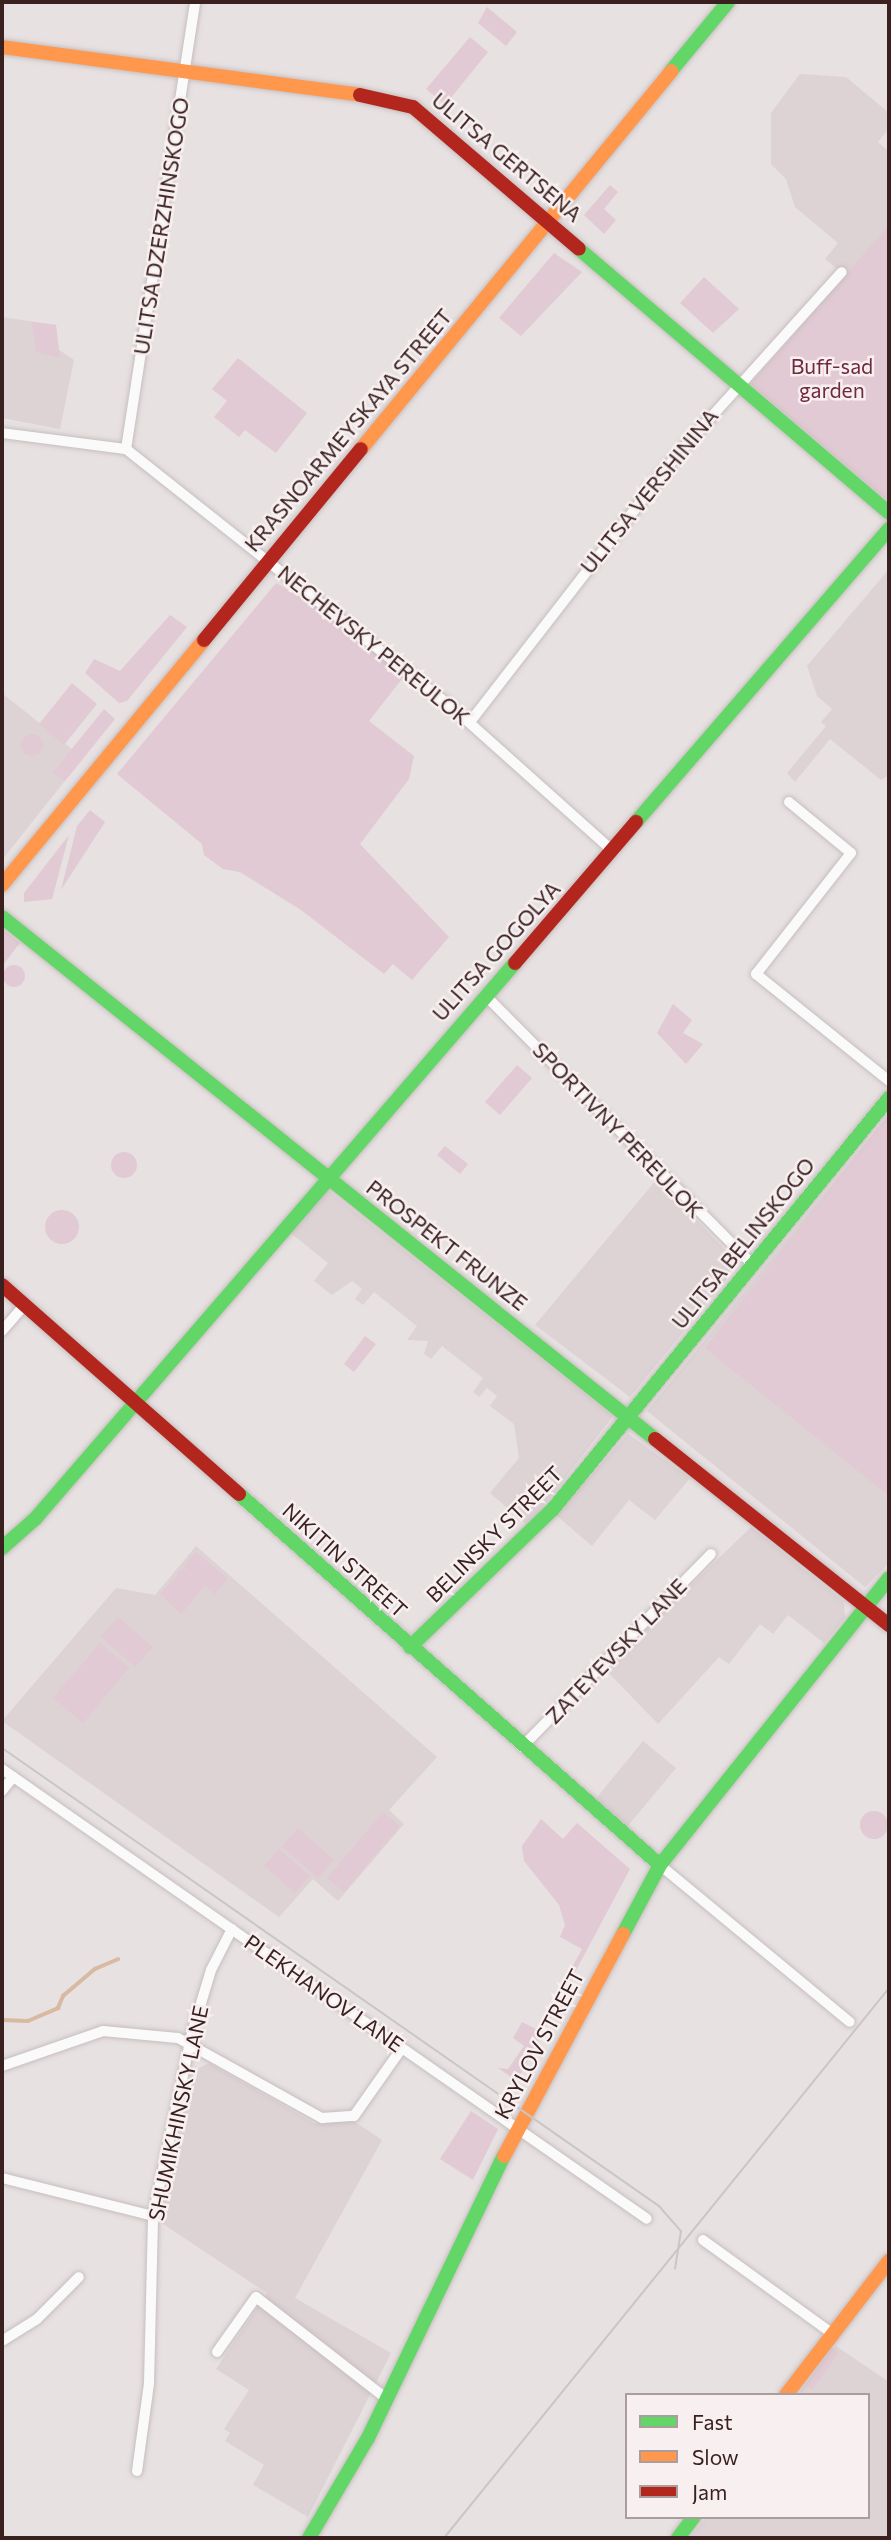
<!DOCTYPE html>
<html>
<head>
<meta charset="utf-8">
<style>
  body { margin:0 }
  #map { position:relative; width:891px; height:2540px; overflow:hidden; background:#e7e1e2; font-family:Commissioner,sans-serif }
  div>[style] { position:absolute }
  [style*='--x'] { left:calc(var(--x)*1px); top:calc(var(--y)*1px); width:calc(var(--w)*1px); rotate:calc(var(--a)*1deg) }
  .built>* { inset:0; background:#ddd2d4 }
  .green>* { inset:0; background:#e1cad3 }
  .round { border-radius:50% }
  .stream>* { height:3.5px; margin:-1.75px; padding:0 1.75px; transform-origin:1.75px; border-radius:1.75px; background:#d8b9a1 }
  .roads { filter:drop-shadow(0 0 2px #c7bebe) drop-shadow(0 0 2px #c7bebe) }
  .street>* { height:10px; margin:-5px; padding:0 5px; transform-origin:5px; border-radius:5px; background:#fbfafb }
  .fast>* { height:14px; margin:-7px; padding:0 7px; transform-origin:7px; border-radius:7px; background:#63d668 }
  .slow>* { height:14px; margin:-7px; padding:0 7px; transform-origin:7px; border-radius:7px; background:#ff974d }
  .jam>* { height:14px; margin:-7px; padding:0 7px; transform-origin:7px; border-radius:7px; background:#b3261e }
  .tram>* { height:2px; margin:-1px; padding:0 1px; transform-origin:1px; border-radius:1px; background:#c9c6c6 }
  span { translate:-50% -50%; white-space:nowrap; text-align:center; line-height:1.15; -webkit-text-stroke:5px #f7eff0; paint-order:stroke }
  .street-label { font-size:21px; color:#3a2120 }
  .park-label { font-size:21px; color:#71293f }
  .frame { position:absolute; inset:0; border:4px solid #3a2120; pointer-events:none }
  .legend { position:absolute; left:625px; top:2393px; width:245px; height:126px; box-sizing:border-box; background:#f7eff0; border:2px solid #ab9d9d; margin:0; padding:9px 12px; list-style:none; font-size:21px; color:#3a2120 }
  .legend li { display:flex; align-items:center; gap:14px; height:35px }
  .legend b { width:35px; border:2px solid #ab9d9d }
</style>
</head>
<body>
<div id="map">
  <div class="built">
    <div style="clip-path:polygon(800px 74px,846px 77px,889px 113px,889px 128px,878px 142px,889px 152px,889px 262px,865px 291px,825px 259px,838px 243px,795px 207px,786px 179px,771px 164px,771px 113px)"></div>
    <div style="clip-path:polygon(2px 317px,56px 325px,55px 347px,74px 360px,60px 429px,2px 418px)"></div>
    <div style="clip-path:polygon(889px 569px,889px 775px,881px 780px,830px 739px,795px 782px,787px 773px,826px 726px,821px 722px,832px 709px,817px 696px,807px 666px)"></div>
    <div style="clip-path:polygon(2px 693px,83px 758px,2px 860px)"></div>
    <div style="clip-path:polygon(889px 1114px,889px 1563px,865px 1587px,647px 1411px)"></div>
    <div style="clip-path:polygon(657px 1179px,731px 1256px,735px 1269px,630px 1397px,535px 1325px)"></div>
    <div style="clip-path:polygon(326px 1189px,613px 1416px,528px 1526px,490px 1493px,519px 1458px,514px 1424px,490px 1406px,497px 1396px,487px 1388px,479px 1397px,473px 1392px,483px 1378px,442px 1346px,431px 1359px,424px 1354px,428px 1341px,407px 1340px,417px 1326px,374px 1292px,363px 1305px,355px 1299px,362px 1289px,352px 1281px,332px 1295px,314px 1281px,328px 1263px,287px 1230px)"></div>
    <div style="clip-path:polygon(628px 1434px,690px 1478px,655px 1520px,629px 1500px,592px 1546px,556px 1515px)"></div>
    <div style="clip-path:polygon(751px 1527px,844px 1602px,845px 1618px,824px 1643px,788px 1615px,773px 1634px,760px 1624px,729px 1664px,719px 1657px,658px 1724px,605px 1669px)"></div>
    <div style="clip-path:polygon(196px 1546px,437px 1757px,389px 1810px,404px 1824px,338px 1901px,313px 1879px,279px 1917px,2px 1721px,116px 1588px,155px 1595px)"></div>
    <div style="clip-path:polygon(643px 1741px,676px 1768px,626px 1828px,594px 1801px)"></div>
    <div style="clip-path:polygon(209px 2063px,314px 2123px,355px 2122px,382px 2140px,295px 2298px,391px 2353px,308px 2517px,253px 2485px,264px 2465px,225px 2441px,230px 2433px,224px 2429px,249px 2390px,216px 2369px,267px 2293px,160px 2222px,191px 2072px)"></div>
    <div style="clip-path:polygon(836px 2346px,889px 2382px,889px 2538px,690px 2538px,706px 2517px,868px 2517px,868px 2395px,797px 2395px)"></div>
  </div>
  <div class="green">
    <div style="clip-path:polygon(487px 7px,517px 32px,506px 46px,478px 23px)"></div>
    <div style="clip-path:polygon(470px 37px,488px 52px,445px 105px,426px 89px)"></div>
    <div style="clip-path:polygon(610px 185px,618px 192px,604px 209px,616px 220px,604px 234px,584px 215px)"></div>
    <div style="clip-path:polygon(889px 225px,889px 502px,750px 384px)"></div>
    <div style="clip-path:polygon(554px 253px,582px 272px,521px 336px,499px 318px)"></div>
    <div style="clip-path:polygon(704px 277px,739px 309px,713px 333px,680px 303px)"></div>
    <div style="clip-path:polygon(32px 322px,56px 325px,60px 358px,36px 352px)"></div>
    <div style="clip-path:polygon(238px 358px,307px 413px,276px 453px,245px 430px,239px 437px,214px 417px,227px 401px,212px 389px)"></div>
    <div style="clip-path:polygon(276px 583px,330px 614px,405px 675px,369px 721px,414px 756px,409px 779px,360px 844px,449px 937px,412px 980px,393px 964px,384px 974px,301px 910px,240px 872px,223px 869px,204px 855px,202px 844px,117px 774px)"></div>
    <div style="clip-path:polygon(170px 615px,187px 627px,127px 701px,119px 703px,85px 673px,94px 659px,120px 671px)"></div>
    <div style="clip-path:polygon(72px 683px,97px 704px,64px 745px,39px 724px)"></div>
    <div style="clip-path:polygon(104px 709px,115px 719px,65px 781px,53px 772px)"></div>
    <div class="round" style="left:21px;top:734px;width:22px;height:22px"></div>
    <div style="clip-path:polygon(90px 810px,105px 822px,61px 890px,77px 826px)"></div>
    <div style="clip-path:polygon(69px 835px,52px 899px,24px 902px,24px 893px)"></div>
    <div style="clip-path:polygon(2px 929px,20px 943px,2px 966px)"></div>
    <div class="round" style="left:3px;top:965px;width:22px;height:22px"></div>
    <div style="clip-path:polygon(673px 1004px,692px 1020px,683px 1033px,703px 1044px,686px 1064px,657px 1033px)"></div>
    <div style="clip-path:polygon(517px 1065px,532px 1078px,500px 1115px,485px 1102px)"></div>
    <div style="clip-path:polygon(889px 1114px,889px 1496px,705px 1348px)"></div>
    <div style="clip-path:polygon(445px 1146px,468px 1164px,460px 1174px,437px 1155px)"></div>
    <div class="round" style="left:111px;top:1152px;width:26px;height:26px"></div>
    <div class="round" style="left:45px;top:1210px;width:34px;height:34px"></div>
    <div style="clip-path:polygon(365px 1336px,376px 1344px,354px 1372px,344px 1364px)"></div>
    <div style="clip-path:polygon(196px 1552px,228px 1579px,214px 1594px,205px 1586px,181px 1614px,160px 1594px,183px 1568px,193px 1576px,183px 1566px)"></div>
    <div style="clip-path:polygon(118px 1617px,153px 1647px,135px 1667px,101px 1637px)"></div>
    <div style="clip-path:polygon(100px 1643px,129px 1668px,83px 1723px,53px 1698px)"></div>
    <div class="round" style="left:860px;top:1811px;width:28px;height:28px"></div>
    <div style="clip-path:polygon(383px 1812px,400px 1826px,344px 1892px,327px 1878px)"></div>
    <div style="clip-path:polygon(541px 1819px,563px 1839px,577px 1823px,630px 1869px,517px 2081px,498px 2068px,508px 2069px,524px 2046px,513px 2038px,522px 2022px,538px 2030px,582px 1949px,560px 1937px,565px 1925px,559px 1905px,524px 1861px,522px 1846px)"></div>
    <div style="clip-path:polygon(298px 1828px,334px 1860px,318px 1878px,282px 1847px)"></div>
    <div style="clip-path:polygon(279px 1849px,310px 1876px,295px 1893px,264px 1866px)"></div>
    <div style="clip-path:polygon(471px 2111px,498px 2129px,473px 2180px,440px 2159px)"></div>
    <div style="clip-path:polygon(832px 2348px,839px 2353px,812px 2390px,805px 2385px)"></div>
  </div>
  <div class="stream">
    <div style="--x:2;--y:2020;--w:26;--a:2"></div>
    <div style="--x:28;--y:2021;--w:33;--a:-23"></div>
    <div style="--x:58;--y:2008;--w:13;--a:-67"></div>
    <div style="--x:63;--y:1996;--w:42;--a:-40.2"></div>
    <div style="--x:95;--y:1969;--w:25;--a:-23"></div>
  </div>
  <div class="roads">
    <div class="street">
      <div style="--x:2;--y:433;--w:125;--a:7.4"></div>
      <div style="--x:126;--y:449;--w:419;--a:38.4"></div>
      <div style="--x:454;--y:709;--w:213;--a:41.8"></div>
      <div style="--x:126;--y:449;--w:452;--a:-81.2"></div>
      <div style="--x:470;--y:722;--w:338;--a:-52.2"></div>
      <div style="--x:677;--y:455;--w:246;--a:-48"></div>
      <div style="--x:789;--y:802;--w:80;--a:39.4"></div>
      <div style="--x:851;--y:853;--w:154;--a:128.1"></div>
      <div style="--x:756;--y:974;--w:171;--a:38.8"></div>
      <div style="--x:485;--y:995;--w:379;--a:45.2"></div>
      <div style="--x:2;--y:1331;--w:35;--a:-49"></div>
      <div style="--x:522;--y:1747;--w:270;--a:-45.6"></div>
      <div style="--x:2;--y:1769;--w:786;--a:34.9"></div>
      <div style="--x:2;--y:1791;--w:18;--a:-52"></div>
      <div style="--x:660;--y:1865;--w:246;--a:39.6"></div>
      <div style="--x:2;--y:2066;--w:107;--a:-19.1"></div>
      <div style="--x:103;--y:2031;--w:75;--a:5.3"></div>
      <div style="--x:178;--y:2038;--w:165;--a:29.1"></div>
      <div style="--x:322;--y:2118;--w:32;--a:-4"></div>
      <div style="--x:354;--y:2116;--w:83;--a:-54.8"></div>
      <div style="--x:2;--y:2178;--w:156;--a:14.1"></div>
      <div style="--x:703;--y:2240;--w:160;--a:35.9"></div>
      <div style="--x:2;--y:2341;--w:41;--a:-32.2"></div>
      <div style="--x:37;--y:2319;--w:59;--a:-45"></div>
      <div style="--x:217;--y:2352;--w:67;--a:-54.7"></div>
      <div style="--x:256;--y:2297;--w:166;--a:37.9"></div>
      <div style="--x:137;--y:2471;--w:89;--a:-82.2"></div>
      <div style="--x:149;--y:2383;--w:167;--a:-88.6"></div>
      <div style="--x:153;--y:2216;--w:187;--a:-78"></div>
      <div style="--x:192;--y:2033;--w:66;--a:-73.2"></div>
      <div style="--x:211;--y:1970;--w:46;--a:-62.9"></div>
    </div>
    <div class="fast">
      <div style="--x:671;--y:71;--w:89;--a:-50.4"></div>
      <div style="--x:579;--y:249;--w:407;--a:40.4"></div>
      <div style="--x:636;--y:822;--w:387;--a:-49.2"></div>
      <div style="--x:2;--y:917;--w:836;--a:38.64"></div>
      <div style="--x:239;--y:1494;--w:561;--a:41.39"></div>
      <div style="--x:2;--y:1548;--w:44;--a:-41.3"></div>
      <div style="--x:35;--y:1519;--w:735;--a:-49.2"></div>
      <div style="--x:410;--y:1647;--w:199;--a:-44"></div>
      <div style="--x:553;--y:1509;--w:531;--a:-50.73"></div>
      <div style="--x:623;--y:1934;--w:78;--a:-61.8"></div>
      <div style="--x:660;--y:1865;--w:367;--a:-51.4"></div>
      <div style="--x:309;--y:2538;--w:116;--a:-59.5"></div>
      <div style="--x:368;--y:2438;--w:313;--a:-64.3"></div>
      <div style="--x:678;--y:2538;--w:26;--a:-53"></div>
    </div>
    <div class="slow">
      <div style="--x:2;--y:47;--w:361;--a:7.6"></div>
      <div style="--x:361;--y:449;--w:489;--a:-50.6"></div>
      <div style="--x:2;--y:885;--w:318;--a:-50.5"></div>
      <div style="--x:504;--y:2156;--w:252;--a:-61.8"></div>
      <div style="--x:786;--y:2395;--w:169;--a:-52.5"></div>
    </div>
    <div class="jam">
      <div style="--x:360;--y:95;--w:54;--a:12.8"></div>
      <div style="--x:413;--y:107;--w:218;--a:40.5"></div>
      <div style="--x:204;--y:640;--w:247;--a:-50.6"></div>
      <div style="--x:515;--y:963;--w:186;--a:-49.4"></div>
      <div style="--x:2;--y:1285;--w:316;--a:41.4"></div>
      <div style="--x:655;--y:1439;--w:299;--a:38.5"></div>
    </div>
  </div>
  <div class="tram">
    <div style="--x:2;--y:1748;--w:801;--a:34.88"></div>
    <div style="--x:659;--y:2206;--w:33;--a:49"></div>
    <div style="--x:681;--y:2231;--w:38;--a:99"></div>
    <div style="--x:444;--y:2538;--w:707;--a:-51.02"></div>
  </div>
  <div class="street-label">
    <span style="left:507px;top:157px;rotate:40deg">ULITSA GERTSENA</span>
    <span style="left:161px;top:226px;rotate:-81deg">ULITSA DZERZHINSKOGO</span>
    <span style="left:348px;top:430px;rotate:-50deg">KRASNOARMEYSKAYA STREET</span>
    <span style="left:649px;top:491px;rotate:-51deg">ULITSA VERSHININA</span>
    <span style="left:374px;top:645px;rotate:39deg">NECHEVSKY PEREULOK</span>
    <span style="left:496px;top:951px;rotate:-48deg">ULITSA GOGOLYA</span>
    <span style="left:618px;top:1130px;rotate:46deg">SPORTIVNY PEREULOK</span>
    <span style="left:743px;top:1243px;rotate:-51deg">ULITSA BELINSKOGO</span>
    <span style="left:447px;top:1245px;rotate:38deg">PROSPEKT FRUNZE</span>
    <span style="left:494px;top:1534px;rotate:-45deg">BELINSKY STREET</span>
    <span style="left:345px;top:1560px;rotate:42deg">NIKITIN STREET</span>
    <span style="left:616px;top:1651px;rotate:-46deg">ZATEYEVSKY LANE</span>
    <span style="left:324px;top:1993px;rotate:35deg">PLEKHANOV LANE</span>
    <span style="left:539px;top:2044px;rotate:-62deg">KRYLOV STREET</span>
    <span style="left:178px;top:2113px;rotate:-78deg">SHUMIKHINSKY LANE</span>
  </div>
  <div class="park-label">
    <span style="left:832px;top:378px">Buff-sad<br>garden</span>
  </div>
  <div class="frame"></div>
  <ul class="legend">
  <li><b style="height:9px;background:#63d668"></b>Fast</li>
  <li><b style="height:9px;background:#ff974d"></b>Slow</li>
  <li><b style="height:9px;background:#b3261e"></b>Jam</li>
  </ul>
</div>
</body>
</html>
